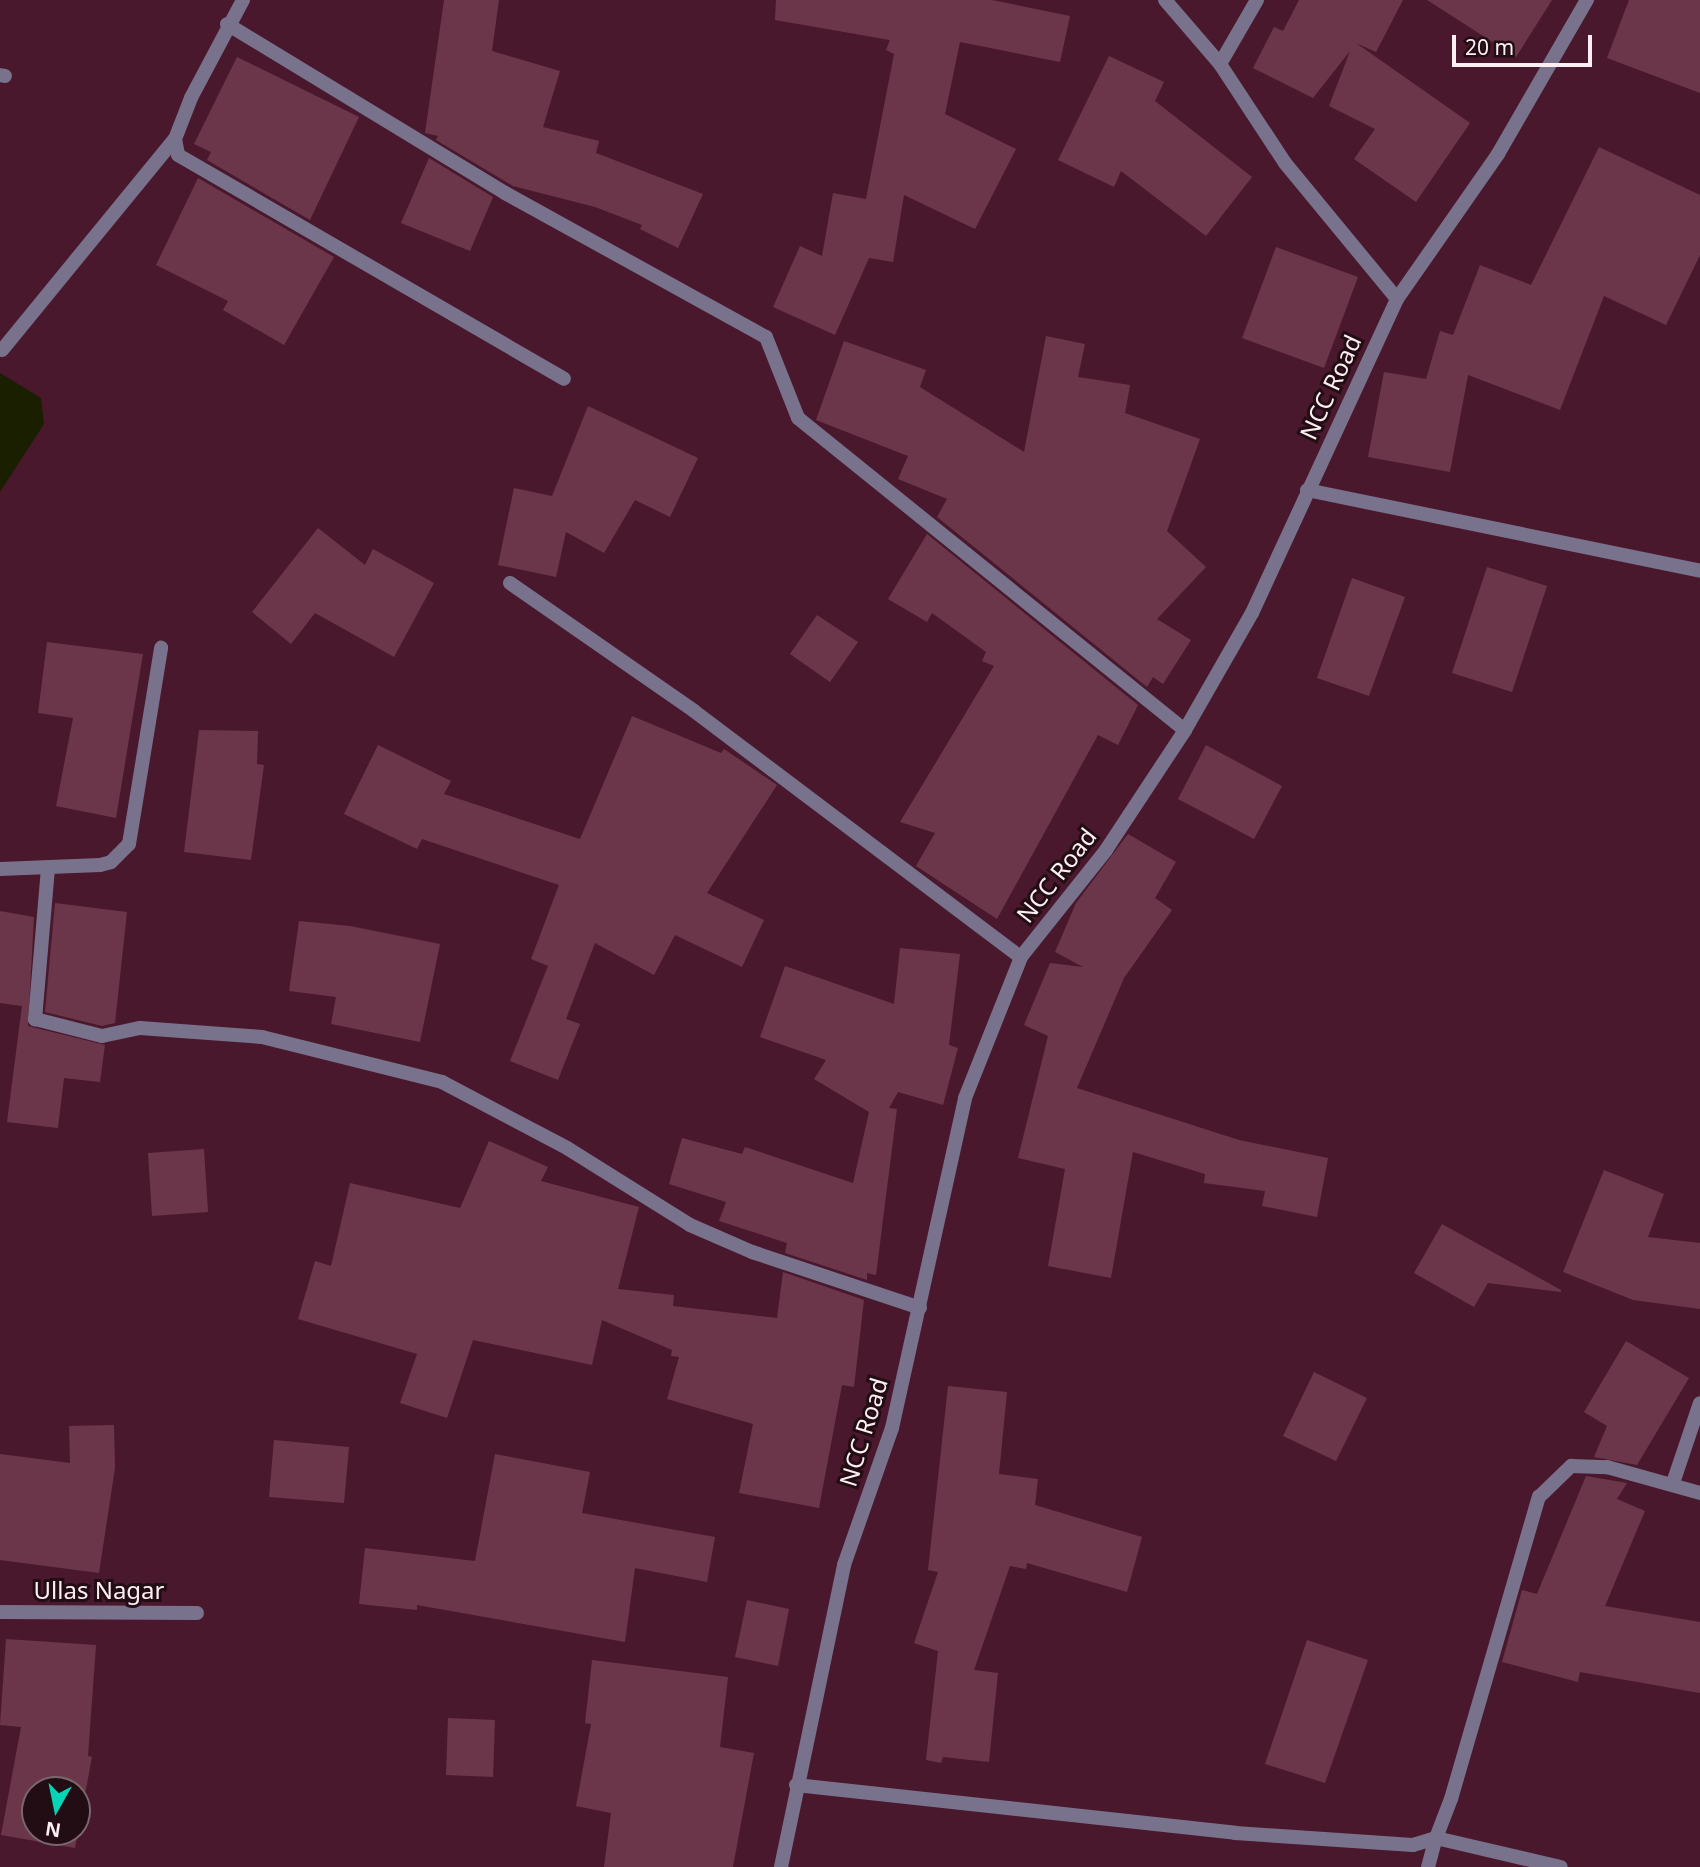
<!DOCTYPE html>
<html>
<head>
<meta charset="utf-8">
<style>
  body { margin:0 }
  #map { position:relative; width:1700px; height:1867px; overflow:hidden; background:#4a182d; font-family:"Noto Sans",sans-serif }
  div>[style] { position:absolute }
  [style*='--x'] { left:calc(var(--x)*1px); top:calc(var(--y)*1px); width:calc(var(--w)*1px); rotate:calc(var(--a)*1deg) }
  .water>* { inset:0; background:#1a1f00 }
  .building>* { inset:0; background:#6c364a }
  .minor>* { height:14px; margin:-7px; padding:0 7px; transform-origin:7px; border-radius:7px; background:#79728c }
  span { translate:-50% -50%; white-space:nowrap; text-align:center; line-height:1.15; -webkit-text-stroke:6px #230d15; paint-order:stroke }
  .street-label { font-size:24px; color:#fceef2 }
  .north { position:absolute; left:21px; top:1776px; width:70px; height:70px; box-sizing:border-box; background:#230d15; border:2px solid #7a676d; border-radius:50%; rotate:189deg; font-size:19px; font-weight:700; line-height:28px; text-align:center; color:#fceef2 }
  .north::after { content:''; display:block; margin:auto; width:24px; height:32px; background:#03d5b6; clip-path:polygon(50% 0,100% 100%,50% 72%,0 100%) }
  .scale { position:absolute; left:1452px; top:35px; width:140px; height:32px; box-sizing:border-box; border:4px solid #fceef2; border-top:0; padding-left:9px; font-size:21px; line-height:24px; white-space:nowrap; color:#fceef2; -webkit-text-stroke:5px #230d15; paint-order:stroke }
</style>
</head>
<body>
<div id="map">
  <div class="water">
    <div style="clip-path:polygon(0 373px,41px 398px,44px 424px,0 492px)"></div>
  </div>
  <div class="building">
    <div style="clip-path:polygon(444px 0,499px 0,492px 51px,560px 71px,543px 127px,599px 141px,596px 153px,703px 194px,678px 248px,640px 229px,642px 225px,595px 207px,513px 186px,436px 140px,438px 136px,425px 133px)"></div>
    <div style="clip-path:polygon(776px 0,992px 0,1070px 16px,1060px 62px,960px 42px,945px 114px,1016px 149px,975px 229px,904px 195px,893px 262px,869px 258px,835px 335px,773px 307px,800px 246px,822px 256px,833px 193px,866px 199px,894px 54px,886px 50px,890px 40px,775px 20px)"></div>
    <div style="clip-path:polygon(1299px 0,1403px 0,1376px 52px,1356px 43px,1470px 123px,1416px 202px,1354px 159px,1375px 129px,1329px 106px,1350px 51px,1313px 98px,1253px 68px,1274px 27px,1283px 31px)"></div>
    <div style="clip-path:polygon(1427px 0,1552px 0,1516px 57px)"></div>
    <div style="clip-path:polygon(1629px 0,1700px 0,1700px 93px,1607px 58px)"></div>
    <div style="clip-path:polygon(1109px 56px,1164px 82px,1155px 101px,1252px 177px,1206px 236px,1121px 171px,1114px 187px,1058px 160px)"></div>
    <div style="clip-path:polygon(237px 57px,359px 117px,310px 220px,207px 160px,211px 152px,194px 144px)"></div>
    <div style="clip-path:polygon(1599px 147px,1700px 195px,1700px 255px,1666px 325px,1604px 296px,1560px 410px,1468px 375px,1450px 472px,1368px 457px,1384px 372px,1426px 379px,1440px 331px,1453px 335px,1480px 265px,1531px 285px)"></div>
    <div style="clip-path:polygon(429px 158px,493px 197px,470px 251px,401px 223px)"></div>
    <div style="clip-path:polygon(198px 178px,334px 257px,284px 345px,223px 310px,228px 301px,156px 265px)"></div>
    <div style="clip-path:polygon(1276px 247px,1358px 277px,1324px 368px,1242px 338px)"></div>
    <div style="clip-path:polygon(1046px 336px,1085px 344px,1078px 377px,1130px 385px,1125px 413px,1200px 439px,1167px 531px,1206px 567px,1157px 619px,1191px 640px,1163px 684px,1153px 677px,1147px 687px,937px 517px,947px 499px,898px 479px,908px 456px,816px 420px,844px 341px,926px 370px,920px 387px,1024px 452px)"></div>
    <div style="clip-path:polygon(588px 406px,698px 458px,670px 517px,635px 500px,604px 553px,566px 532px,556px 577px,498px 565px,514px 488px,552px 496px)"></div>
    <div style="clip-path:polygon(318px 528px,365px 565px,373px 549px,434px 583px,394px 657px,315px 613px,291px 644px,252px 612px)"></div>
    <div style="clip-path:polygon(927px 534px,1138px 705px,1118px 745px,1098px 735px,997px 919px,916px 866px,935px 833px,900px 822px,994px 666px,982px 661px,986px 652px,932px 613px,927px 622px,888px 599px)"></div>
    <div style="clip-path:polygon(1487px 567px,1547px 586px,1512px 692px,1452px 673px)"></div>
    <div style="clip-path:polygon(1352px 578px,1405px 597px,1369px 696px,1317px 678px)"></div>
    <div style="clip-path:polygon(817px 615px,858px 642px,830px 682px,790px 654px)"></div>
    <div style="clip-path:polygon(47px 642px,143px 654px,116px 818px,56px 806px,73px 718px,38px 713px)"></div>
    <div style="clip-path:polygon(632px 716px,721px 753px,724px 749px,777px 785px,707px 893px,764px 920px,742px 967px,675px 935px,654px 975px,595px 943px,566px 1019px,580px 1024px,558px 1080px,510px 1061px,548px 966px,531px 959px,559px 885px,422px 839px,417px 849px,344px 814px,378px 745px,451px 781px,444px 794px,580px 839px)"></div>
    <div style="clip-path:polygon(199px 730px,258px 731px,257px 764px,264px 765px,251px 860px,184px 852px)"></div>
    <div style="clip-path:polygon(1206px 745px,1282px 786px,1254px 839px,1178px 799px)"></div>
    <div style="clip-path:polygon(1128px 834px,1176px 862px,1155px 898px,1172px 910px,1124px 978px,1077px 1088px,1239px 1140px,1328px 1158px,1317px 1217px,1262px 1206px,1265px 1191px,1204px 1183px,1205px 1174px,1133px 1152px,1111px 1278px,1048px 1266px,1065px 1169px,1018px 1158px,1048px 1036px,1024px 1025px,1050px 963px,1083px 967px,1055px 952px,1076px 903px)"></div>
    <div style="clip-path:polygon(55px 903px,127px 912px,115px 1023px,102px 1026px,45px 1012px)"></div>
    <div style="clip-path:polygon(0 911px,34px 917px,28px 1026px,105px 1045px,100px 1082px,64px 1078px,58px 1128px,7px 1122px,22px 1006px,0 1003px)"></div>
    <div style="clip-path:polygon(299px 921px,350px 926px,440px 944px,420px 1042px,331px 1024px,336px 997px,289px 991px)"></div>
    <div style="clip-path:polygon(900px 948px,960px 954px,949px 1045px,958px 1048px,943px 1105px,898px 1092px,889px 1108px,897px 1109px,876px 1275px,867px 1273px,867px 1280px,785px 1253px,787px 1243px,719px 1221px,726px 1202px,669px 1184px,682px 1138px,742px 1154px,745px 1147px,853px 1183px,869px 1112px,814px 1079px,826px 1060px,760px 1037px,785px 966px,894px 1004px)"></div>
    <div style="clip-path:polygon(489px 1141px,548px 1167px,541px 1181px,639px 1207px,618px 1289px,674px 1295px,673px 1306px,777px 1318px,783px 1272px,864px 1300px,854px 1387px,842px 1385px,819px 1508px,739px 1493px,753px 1424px,667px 1399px,679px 1357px,671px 1356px,672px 1350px,602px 1320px,592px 1365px,473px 1340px,447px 1418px,400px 1403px,417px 1354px,298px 1319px,315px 1261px,331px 1266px,350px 1183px,460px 1208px)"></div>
    <div style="clip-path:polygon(204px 1149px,208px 1212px,152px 1216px,148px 1153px)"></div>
    <div style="clip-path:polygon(1604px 1170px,1664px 1194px,1648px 1237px,1700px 1243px,1700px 1309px,1633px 1300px,1563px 1272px)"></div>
    <div style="clip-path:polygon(1442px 1224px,1561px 1290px,1561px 1292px,1488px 1283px,1474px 1307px,1414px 1273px)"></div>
    <div style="clip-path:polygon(1626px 1341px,1689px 1378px,1637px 1465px,1594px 1457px,1607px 1426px,1584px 1412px)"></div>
    <div style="clip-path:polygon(1314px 1372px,1367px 1398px,1336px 1461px,1283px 1436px)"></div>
    <div style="clip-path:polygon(948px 1386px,1007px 1392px,999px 1474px,1038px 1479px,1035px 1505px,1142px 1537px,1127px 1592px,1027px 1563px,1026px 1569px,1010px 1566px,974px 1670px,998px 1673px,989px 1762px,943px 1757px,941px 1763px,926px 1760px,938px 1651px,914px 1643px,938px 1572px,928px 1570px)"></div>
    <div style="clip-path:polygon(114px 1425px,115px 1468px,99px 1573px,0 1560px,0 1454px,70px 1463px,69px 1426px)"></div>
    <div style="clip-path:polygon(274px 1440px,349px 1447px,344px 1503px,269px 1497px)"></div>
    <div style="clip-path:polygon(495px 1454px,590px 1472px,582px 1513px,715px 1537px,707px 1582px,635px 1568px,625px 1642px,417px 1605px,417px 1610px,359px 1604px,365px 1548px,475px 1561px)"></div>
    <div style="clip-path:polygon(1586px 1476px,1627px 1483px,1617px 1499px,1645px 1511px,1605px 1606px,1700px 1622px,1700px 1693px,1580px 1672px,1578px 1682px,1502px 1662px,1522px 1590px,1537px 1594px)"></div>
    <div style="clip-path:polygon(747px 1600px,789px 1609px,778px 1666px,735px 1657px)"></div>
    <div style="clip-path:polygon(evenodd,6px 1639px,96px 1645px,88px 1756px,92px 1757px,75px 1848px,1px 1835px,21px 1727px,0 1725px,6px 1639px,35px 1790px,77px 1790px,77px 1832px,35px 1832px,35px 1790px)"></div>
    <div style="clip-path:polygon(1307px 1640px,1368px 1660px,1325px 1783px,1265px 1764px)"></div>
    <div style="clip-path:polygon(592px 1660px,728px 1677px,720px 1747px,754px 1753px,733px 1867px,604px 1867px,611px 1813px,576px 1806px,591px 1724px,585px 1723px)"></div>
    <div style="clip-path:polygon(448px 1718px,495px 1720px,493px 1777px,446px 1775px)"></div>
  </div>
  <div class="minor">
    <div style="--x:243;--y:0;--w:111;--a:118"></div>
    <div style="--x:191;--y:98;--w:44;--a:111.3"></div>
    <div style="--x:175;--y:139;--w:16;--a:79"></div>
    <div style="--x:178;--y:155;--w:446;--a:30.1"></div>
    <div style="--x:1165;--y:0;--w:84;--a:49.3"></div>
    <div style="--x:1220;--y:64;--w:118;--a:56.7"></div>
    <div style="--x:1285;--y:163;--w:176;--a:50.5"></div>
    <div style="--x:227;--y:24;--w:325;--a:31.3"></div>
    <div style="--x:505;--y:193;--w:298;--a:28.9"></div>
    <div style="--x:766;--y:337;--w:87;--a:68.4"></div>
    <div style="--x:798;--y:418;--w:497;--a:38.9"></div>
    <div style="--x:1220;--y:64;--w:74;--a:-60"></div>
    <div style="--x:0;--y:75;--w:5;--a:11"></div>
    <div style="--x:2;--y:350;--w:273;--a:-50.7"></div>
    <div style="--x:1307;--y:490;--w:401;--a:11.6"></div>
    <div style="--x:510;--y:583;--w:224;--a:34.8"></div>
    <div style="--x:694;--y:711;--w:409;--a:37"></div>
    <div style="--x:48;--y:868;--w:152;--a:94.9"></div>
    <div style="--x:35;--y:1019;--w:69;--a:14.2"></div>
    <div style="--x:102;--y:1036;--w:39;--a:-12"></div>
    <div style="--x:140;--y:1028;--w:122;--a:4.2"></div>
    <div style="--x:262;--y:1037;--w:186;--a:14"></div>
    <div style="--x:442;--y:1082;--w:141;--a:27.8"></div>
    <div style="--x:567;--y:1148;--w:145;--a:32"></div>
    <div style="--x:690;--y:1225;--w:68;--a:23.5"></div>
    <div style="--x:752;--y:1252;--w:177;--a:18.4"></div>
    <div style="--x:0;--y:869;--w:100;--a:-2.3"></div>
    <div style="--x:100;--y:865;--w:11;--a:-15"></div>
    <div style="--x:111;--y:862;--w:25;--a:-45"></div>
    <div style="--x:129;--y:844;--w:199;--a:-80.7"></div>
    <div style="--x:1673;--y:1483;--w:84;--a:-71.4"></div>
    <div style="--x:0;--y:1612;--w:197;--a:0.3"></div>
    <div style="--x:796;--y:1785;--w:442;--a:6.2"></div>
    <div style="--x:1235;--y:1833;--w:178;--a:3.9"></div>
    <div style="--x:1413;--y:1845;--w:24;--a:-17"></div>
    <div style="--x:1436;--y:1838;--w:42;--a:-69"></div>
    <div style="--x:1451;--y:1799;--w:315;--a:-73.8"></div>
    <div style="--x:1539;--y:1497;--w:45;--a:-44.1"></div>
    <div style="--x:1571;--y:1466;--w:36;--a:2"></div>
    <div style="--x:1607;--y:1467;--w:97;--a:15.6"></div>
    <div style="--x:781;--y:1867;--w:309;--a:-78.2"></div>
    <div style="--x:844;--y:1565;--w:145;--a:-70.7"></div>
    <div style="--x:892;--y:1428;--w:338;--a:-77.5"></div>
    <div style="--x:965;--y:1098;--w:152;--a:-68.3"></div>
    <div style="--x:1021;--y:957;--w:137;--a:-51.5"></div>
    <div style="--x:1106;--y:850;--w:144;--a:-56.6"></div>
    <div style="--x:1185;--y:730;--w:135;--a:-60.2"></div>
    <div style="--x:1252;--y:613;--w:346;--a:-65.2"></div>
    <div style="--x:1397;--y:299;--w:177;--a:-55.1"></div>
    <div style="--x:1498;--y:154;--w:178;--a:-60"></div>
    <div style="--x:1428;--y:1867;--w:30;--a:-75"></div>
    <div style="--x:1436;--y:1838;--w:128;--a:13.1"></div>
  </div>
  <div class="street-label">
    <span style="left:1330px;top:387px;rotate:-65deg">NCC Road</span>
    <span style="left:1056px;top:875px;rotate:-52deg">NCC Road</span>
    <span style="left:863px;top:1432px;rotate:-73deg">NCC Road</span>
    <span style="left:99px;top:1590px">Ullas Nagar</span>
  </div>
  <div class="north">N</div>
  <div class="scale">20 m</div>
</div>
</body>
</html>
